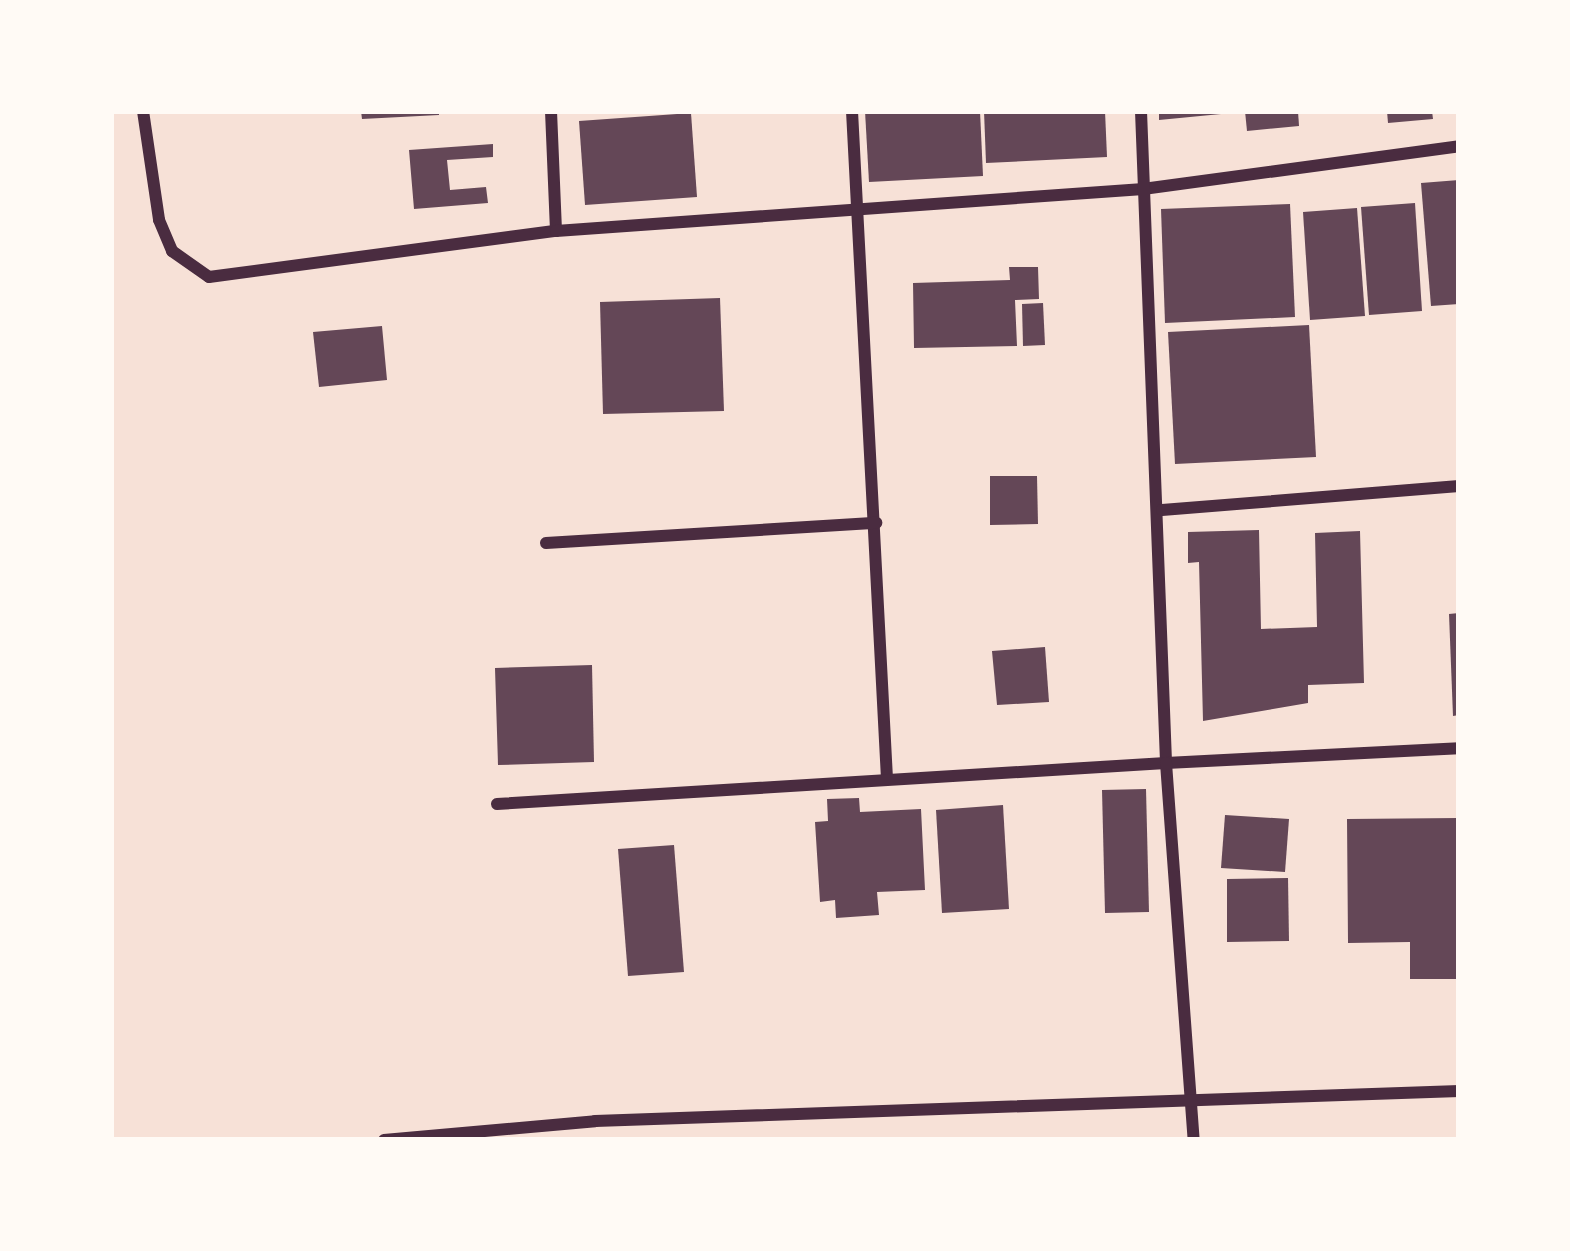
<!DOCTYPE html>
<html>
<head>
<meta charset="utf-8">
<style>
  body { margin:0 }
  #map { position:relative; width:1570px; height:1251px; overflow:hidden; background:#f7e1d7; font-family:"DejaVu Sans",sans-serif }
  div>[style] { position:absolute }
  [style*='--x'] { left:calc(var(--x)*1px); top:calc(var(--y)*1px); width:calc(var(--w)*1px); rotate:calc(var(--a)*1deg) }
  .building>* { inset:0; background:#644757 }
  .minor>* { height:12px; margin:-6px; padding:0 6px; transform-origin:6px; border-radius:6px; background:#4a2c40 }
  span { translate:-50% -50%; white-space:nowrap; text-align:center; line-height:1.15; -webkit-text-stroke:9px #fffaf5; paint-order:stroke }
  .frame { position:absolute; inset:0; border:114px solid #fffaf5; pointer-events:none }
</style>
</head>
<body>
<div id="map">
  <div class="building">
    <div style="clip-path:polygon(361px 111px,439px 111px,439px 115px,362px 119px)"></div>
    <div style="clip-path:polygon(865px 111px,980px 111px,983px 176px,869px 182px)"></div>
    <div style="clip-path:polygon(984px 111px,1105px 111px,1107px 157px,986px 163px)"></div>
    <div style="clip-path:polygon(1159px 111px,1221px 111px,1221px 114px,1159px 120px)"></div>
    <div style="clip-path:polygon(1245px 111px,1298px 111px,1299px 126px,1247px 131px)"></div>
    <div style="clip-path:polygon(1387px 111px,1432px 111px,1433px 119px,1388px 123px)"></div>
    <div style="clip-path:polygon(691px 113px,697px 197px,585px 205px,579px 121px)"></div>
    <div style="clip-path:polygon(493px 144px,493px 157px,447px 160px,450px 190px,486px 187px,488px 203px,414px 209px,409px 150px)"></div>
    <div style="clip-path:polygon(1459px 180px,1459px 304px,1431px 306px,1421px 183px)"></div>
    <div style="clip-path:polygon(1415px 203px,1422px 311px,1369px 315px,1361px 207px)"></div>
    <div style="clip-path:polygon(1290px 204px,1295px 317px,1165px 323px,1161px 209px)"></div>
    <div style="clip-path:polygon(1357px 208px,1365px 316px,1310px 320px,1303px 212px)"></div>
    <div style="clip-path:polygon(1009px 267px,1038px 267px,1039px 299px,1015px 300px,1017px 346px,914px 348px,913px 283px,1010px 280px)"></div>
    <div style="clip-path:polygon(720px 298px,724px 411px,603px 414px,600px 302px)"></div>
    <div style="clip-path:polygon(1043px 303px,1045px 345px,1023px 346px,1022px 304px)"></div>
    <div style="clip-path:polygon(1309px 325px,1316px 457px,1175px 464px,1168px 332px)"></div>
    <div style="clip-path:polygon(382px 326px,387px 380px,319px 387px,313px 332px)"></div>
    <div style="clip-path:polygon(990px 476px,1037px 476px,1038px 524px,990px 525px)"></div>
    <div style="clip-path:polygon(1259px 530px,1261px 629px,1317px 627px,1315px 533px,1360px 531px,1364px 683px,1308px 685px,1308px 703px,1203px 721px,1199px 562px,1188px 563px,1188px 532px)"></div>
    <div style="clip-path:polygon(1459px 613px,1459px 715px,1453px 716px,1449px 614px)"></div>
    <div style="clip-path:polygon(1045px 647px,1049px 702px,997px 705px,992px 651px)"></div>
    <div style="clip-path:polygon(592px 665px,594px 762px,498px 765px,495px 668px)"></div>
    <div style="clip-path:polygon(1146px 789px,1149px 912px,1105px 913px,1102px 790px)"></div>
    <div style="clip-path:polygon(859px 798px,860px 812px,921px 809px,925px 890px,877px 892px,879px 915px,836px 918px,835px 900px,820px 902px,815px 822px,828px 821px,827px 799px)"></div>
    <div style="clip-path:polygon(1003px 805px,1009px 909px,942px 913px,936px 810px)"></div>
    <div style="clip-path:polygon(1225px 815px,1289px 819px,1285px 872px,1221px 868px)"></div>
    <div style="clip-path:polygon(1459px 818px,1459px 979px,1410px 979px,1410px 942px,1348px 943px,1347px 819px)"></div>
    <div style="clip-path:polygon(674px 845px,684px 972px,628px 976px,618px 849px)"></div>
    <div style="clip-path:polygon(1288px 878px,1289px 941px,1227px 942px,1227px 879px)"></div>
  </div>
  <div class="minor">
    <div style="--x:143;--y:111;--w:110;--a:81.6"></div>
    <div style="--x:159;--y:220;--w:34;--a:67"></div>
    <div style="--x:172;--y:251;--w:45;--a:35.1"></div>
    <div style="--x:209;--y:277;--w:350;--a:-7.6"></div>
    <div style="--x:551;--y:111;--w:120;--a:87.6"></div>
    <div style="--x:556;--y:231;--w:589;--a:-4.09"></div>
    <div style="--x:1143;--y:189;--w:319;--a:-7.7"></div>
    <div style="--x:852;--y:111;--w:669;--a:87"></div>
    <div style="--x:1141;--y:111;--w:652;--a:87.8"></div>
    <div style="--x:1166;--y:763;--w:293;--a:-2.9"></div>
    <div style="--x:1162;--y:510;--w:298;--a:-4.6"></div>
    <div style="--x:546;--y:543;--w:331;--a:-3.5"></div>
    <div style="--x:497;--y:804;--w:670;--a:-3.51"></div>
    <div style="--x:1166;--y:763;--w:378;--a:85.8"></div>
    <div style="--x:384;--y:1140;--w:212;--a:-5.1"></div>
    <div style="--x:595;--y:1121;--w:865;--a:-1.99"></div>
  </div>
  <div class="frame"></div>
</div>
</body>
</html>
